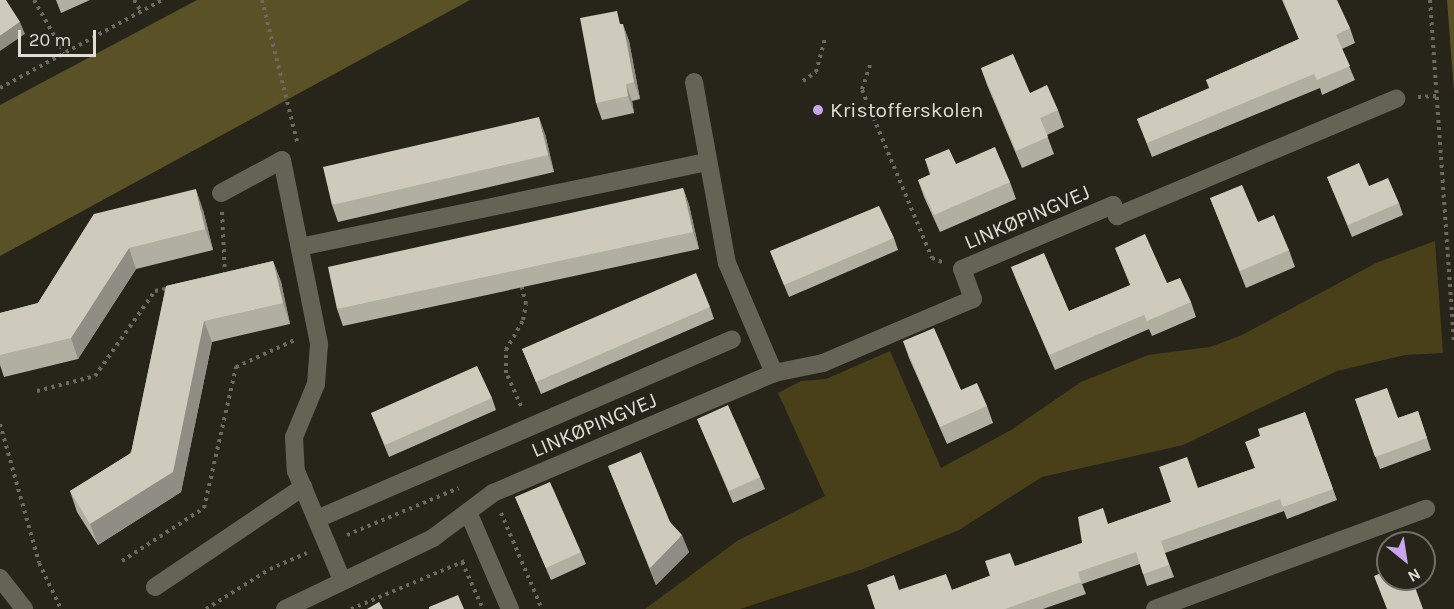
<!DOCTYPE html>
<html>
<head>
<meta charset="utf-8">
<style>
  body { margin:0 }
  #map { position:relative; width:1454px; height:609px; overflow:hidden; background:#27251a; font-family:Karla,sans-serif }
  div>[style] { position:absolute }
  [style*='--x'] { left:calc(var(--x)*1px); top:calc(var(--y)*1px); width:calc(var(--w)*1px); rotate:calc(var(--a)*1deg) }
  .green>* { inset:0; background:#493f18 }
  .forest>* { inset:0; background:#5b5127 }
  .path>* { height:4px; margin-top:-2px; transform-origin:0; background:repeating-linear-gradient(90deg,#6c6a60 0 3px,transparent 0 7.5px) }
  .street>* { height:18px; margin:-9px; padding:0 9px; transform-origin:9px; border-radius:9px; background:#656356 }
  .wall>* { inset:0; background:#b1afa2 }
  .shaded-wall>* { inset:0; background:#908e84 }
  .building>* { inset:0; background:#cecbbc }
  .dots>* { width:16px; height:16px; translate:-50% -50%; box-sizing:border-box; border:3px solid #27251a; border-radius:50% }
  span { translate:-50% -50%; white-space:nowrap; text-align:center; line-height:1.15; -webkit-text-stroke:6px #27251a; paint-order:stroke }
  .poi-label { font-size:21px; color:#dfded6 }
  .left { translate:0 -50%; text-align:left }
  .street-label { font-size:21px; color:#dfded6 }
  .north { position:absolute; left:1376px; top:531px; width:60px; height:60px; box-sizing:border-box; background:#27251a; border:2px solid #716f65; border-radius:50%; rotate:150deg; font-size:16px; font-weight:700; line-height:24px; text-align:center; color:#dfded6 }
  .north::after { content:''; display:block; margin:auto; width:21px; height:27px; background:#c9a5ee; clip-path:polygon(50% 0,100% 100%,50% 72%,0 100%) }
  .scale { position:absolute; left:18px; top:30px; width:78px; height:27px; box-sizing:border-box; border:3px solid #dfded6; border-top:0; padding-left:8px; font-size:18px; line-height:21px; white-space:nowrap; color:#dfded6; -webkit-text-stroke:4px #27251a; paint-order:stroke }
</style>
</head>
<body>
<div id="map">
  <div class="green">
    <div style="clip-path:polygon(1435px 241px,1443px 353px,1405px 355px,1337px 371px,1183px 445px,1042px 477px,959px 530px,863px 569px,740px 609px,645px 609px,737px 541px,825px 496px,778px 393px,801px 381px,826px 379px,890px 351px,941px 468px,1011px 430px,1081px 382px,1148px 355px,1210px 347px,1242px 335px,1376px 263px)"></div>
  </div>
  <div class="forest">
    <div style="clip-path:polygon(197px 0,470px 0,0 256px,0 105px)"></div>
    <div style="clip-path:polygon(1447px 0,1454px 0,1454px 91px)"></div>
  </div>
  <div class="path">
    <div style="--x:34;--y:0;--w:61;--a:60.5"></div>
    <div style="--x:134;--y:0;--w:13;--a:58"></div>
    <div style="--x:262;--y:0;--w:149;--a:76.1"></div>
    <div style="--x:1430;--y:0;--w:342;--a:86"></div>
    <div style="--x:870;--y:65;--w:26;--a:108"></div>
    <div style="--x:862;--y:90;--w:182;--a:67.4"></div>
    <div style="--x:932;--y:258;--w:11;--a:22"></div>
    <div style="--x:803;--y:81;--w:16;--a:-35"></div>
    <div style="--x:816;--y:72;--w:34;--a:-75"></div>
    <div style="--x:0;--y:88;--w:184;--a:-28.5"></div>
    <div style="--x:1418;--y:97;--w:18;--a:-3"></div>
    <div style="--x:222;--y:212;--w:64;--a:87.3"></div>
    <div style="--x:37;--y:391;--w:60;--a:-14.5"></div>
    <div style="--x:95;--y:376;--w:104;--a:-54.8"></div>
    <div style="--x:155;--y:291;--w:14;--a:-12"></div>
    <div style="--x:521;--y:406;--w:36;--a:-114"></div>
    <div style="--x:506;--y:373;--w:23;--a:-90"></div>
    <div style="--x:506;--y:350;--w:34;--a:-60"></div>
    <div style="--x:523;--y:320;--w:16;--a:-79"></div>
    <div style="--x:526;--y:304;--w:21;--a:-104"></div>
    <div style="--x:0;--y:424;--w:144;--a:74.3"></div>
    <div style="--x:39;--y:563;--w:51;--a:64.4"></div>
    <div style="--x:501;--y:513;--w:104;--a:66.9"></div>
    <div style="--x:347;--y:535;--w:121;--a:-22.8"></div>
    <div style="--x:122;--y:561;--w:98;--a:-32.9"></div>
    <div style="--x:204;--y:508;--w:145;--a:-77.2"></div>
    <div style="--x:236;--y:367;--w:65;--a:-24.6"></div>
    <div style="--x:462;--y:562;--w:51;--a:65.9"></div>
    <div style="--x:206;--y:609;--w:75;--a:-32"></div>
    <div style="--x:270;--y:569;--w:40;--a:-23.4"></div>
    <div style="--x:351;--y:609;--w:126;--a:-22.9"></div>
  </div>
  <div class="street">
    <div style="--x:694;--y:82;--w:184;--a:79.7"></div>
    <div style="--x:727;--y:263;--w:120;--a:66.9"></div>
    <div style="--x:221;--y:193;--w:69;--a:-28.4"></div>
    <div style="--x:282;--y:160;--w:188;--a:78.6"></div>
    <div style="--x:319;--y:344;--w:40;--a:94.3"></div>
    <div style="--x:316;--y:384;--w:57;--a:112.5"></div>
    <div style="--x:294;--y:437;--w:34;--a:87"></div>
    <div style="--x:296;--y:471;--w:118;--a:67.1"></div>
    <div style="--x:300;--y:247;--w:416;--a:-11.8"></div>
    <div style="--x:468;--y:512;--w:106;--a:66.6"></div>
    <div style="--x:317;--y:519;--w:452;--a:-23.4"></div>
    <div style="--x:0;--y:578;--w:39;--a:52"></div>
    <div style="--x:155;--y:587;--w:179;--a:-34"></div>
    <div style="--x:285;--y:609;--w:164;--a:-25.6"></div>
    <div style="--x:433;--y:538;--w:75;--a:-36.9"></div>
    <div style="--x:493;--y:493;--w:306;--a:-23.1"></div>
    <div style="--x:774;--y:373;--w:50;--a:-11.5"></div>
    <div style="--x:823;--y:363;--w:163;--a:-23.1"></div>
    <div style="--x:973;--y:299;--w:32;--a:-110"></div>
    <div style="--x:962;--y:269;--w:164;--a:-23"></div>
    <div style="--x:1113;--y:205;--w:12;--a:70"></div>
    <div style="--x:1117;--y:216;--w:303;--a:-22.8"></div>
    <div style="--x:1155;--y:609;--w:289;--a:-20.3"></div>
  </div>
  <div class="wall">
    <div style="clip-path:polygon(56px 0,90px 0,61px 13px)"></div>
    <div style="clip-path:polygon(1282px 0,1321px 0,1350px 28px,1355px 43px,1342px 49px,1355px 80px,1322px 95px,1320px 88px,1152px 157px,1137px 119px,1209px 88px,1206px 80px,1299px 39px)"></div>
    <div style="clip-path:polygon(622px 24px,629px 41px,640px 99px,632px 101px,634px 113px,602px 120px,596px 103px)"></div>
    <div style="clip-path:polygon(981px 68px,1030px 93px,1058px 110px,1064px 127px,1047px 135px,1054px 154px,1022px 168px,987px 85px)"></div>
    <div style="clip-path:polygon(545px 134px,554px 172px,338px 222px,332px 205px)"></div>
    <div style="clip-path:polygon(925px 159px,956px 164px,1010px 182px,1016px 199px,940px 232px,924px 197px,918px 180px,930px 175px)"></div>
    <div style="clip-path:polygon(1327px 177px,1369px 186px,1399px 203px,1403px 215px,1352px 237px)"></div>
    <div style="clip-path:polygon(683px 188px,689px 205px,699px 249px,343px 326px,337px 309px)"></div>
    <div style="clip-path:polygon(1210px 198px,1258px 222px,1289px 250px,1295px 267px,1246px 288px)"></div>
    <div style="clip-path:polygon(203px 210px,213px 250px,136px 269px,78px 359px,4px 377px,0 365px,0 313px,38px 303px,94px 214px)"></div>
    <div style="clip-path:polygon(894px 238px,898px 250px,789px 297px,770px 251px)"></div>
    <div style="clip-path:polygon(1115px 248px,1191px 302px,1196px 317px,1152px 336px,1149px 329px,1055px 370px,1017px 282px,1011px 267px,1069px 311px,1130px 285px)"></div>
    <div style="clip-path:polygon(273px 261px,281px 282px,290px 324px,212px 342px,181px 492px,98px 545px,77px 512px,70px 491px,131px 453px,166px 286px)"></div>
    <div style="clip-path:polygon(710px 307px,714px 319px,541px 394px,522px 349px)"></div>
    <div style="clip-path:polygon(903px 341px,961px 390px,987px 406px,993px 423px,947px 444px,909px 358px)"></div>
    <div style="clip-path:polygon(492px 398px,496px 410px,389px 457px,371px 413px)"></div>
    <div style="clip-path:polygon(1355px 399px,1398px 418px,1418px 411px,1431px 450px,1380px 469px)"></div>
    <div style="clip-path:polygon(1305px 412px,1337px 500px,1287px 519px,1284px 511px,1165px 553px,1174px 577px,1147px 586px,1140px 564px,1082px 584px,1086px 594px,1043px 609px,875px 609px,899px 590px,952px 590px,1015px 566px,1082px 543px,1108px 524px,1171px 502px,1198px 488px,1255px 468px,1260px 436px)"></div>
    <div style="clip-path:polygon(697px 419px,760px 477px,765px 489px,733px 503px)"></div>
    <div style="clip-path:polygon(608px 466px,670px 522px,689px 552px,656px 585px)"></div>
    <div style="clip-path:polygon(515px 497px,581px 552px,586px 564px,551px 580px)"></div>
  </div>
  <div class="shaded-wall">
    <div style="clip-path:polygon(20px 22px,25px 34px,0 51px,0 36px)"></div>
    <div style="clip-path:polygon(623px 24px,629px 41px,640px 99px,634px 82px)"></div>
    <div style="clip-path:polygon(626px 84px,632px 101px,634px 113px,628px 96px)"></div>
    <div style="clip-path:polygon(539px 117px,545px 134px,554px 172px,548px 155px)"></div>
    <div style="clip-path:polygon(683px 188px,689px 205px,699px 249px,693px 232px)"></div>
    <div style="clip-path:polygon(196px 189px,203px 210px,213px 250px,205px 229px)"></div>
    <div style="clip-path:polygon(129px 248px,136px 269px,78px 359px,71px 338px)"></div>
    <div style="clip-path:polygon(273px 261px,281px 282px,290px 324px,283px 303px)"></div>
    <div style="clip-path:polygon(204px 321px,212px 342px,181px 492px,98px 545px,90px 524px)"></div>
    <div style="clip-path:polygon(682px 535px,689px 552px,656px 585px,650px 568px)"></div>
  </div>
  <div class="building">
    <div style="clip-path:polygon(0 0,6px 0,20px 22px,0 36px)"></div>
    <div style="clip-path:polygon(1283px 0,1337px 0,1350px 28px,1336px 35px,1350px 66px,1317px 80px,1314px 74px,1147px 143px,1137px 119px,1210px 88px,1206px 80px,1299px 39px)"></div>
    <div style="clip-path:polygon(617px 11px,620px 24px,623px 24px,634px 82px,626px 84px,628px 96px,596px 103px,580px 18px)"></div>
    <div style="clip-path:polygon(1013px 54px,1030px 93px,1047px 85px,1058px 110px,1040px 118px,1048px 137px,1016px 151px,981px 68px)"></div>
    <div style="clip-path:polygon(539px 117px,548px 155px,332px 205px,323px 167px)"></div>
    <div style="clip-path:polygon(995px 147px,1010px 182px,934px 215px,918px 180px,931px 174px,925px 159px,949px 149px,956px 164px)"></div>
    <div style="clip-path:polygon(1359px 163px,1369px 186px,1388px 178px,1399px 203px,1348px 225px,1327px 177px)"></div>
    <div style="clip-path:polygon(1242px 185px,1258px 222px,1274px 215px,1289px 250px,1240px 271px,1210px 198px)"></div>
    <div style="clip-path:polygon(683px 188px,693px 232px,337px 309px,328px 267px)"></div>
    <div style="clip-path:polygon(196px 189px,205px 229px,129px 248px,71px 338px,0 355px,0 313px,38px 303px,94px 214px)"></div>
    <div style="clip-path:polygon(879px 206px,894px 238px,784px 285px,770px 251px)"></div>
    <div style="clip-path:polygon(1145px 234px,1167px 283px,1180px 278px,1191px 302px,1147px 321px,1144px 315px,1049px 355px,1011px 267px,1044px 253px,1069px 311px,1131px 285px,1115px 248px)"></div>
    <div style="clip-path:polygon(273px 261px,283px 303px,204px 321px,173px 472px,90px 524px,70px 491px,131px 453px,166px 286px)"></div>
    <div style="clip-path:polygon(696px 273px,710px 307px,536px 382px,522px 349px)"></div>
    <div style="clip-path:polygon(934px 328px,961px 390px,977px 383px,987px 406px,940px 427px,903px 341px)"></div>
    <div style="clip-path:polygon(477px 366px,492px 398px,385px 445px,371px 413px)"></div>
    <div style="clip-path:polygon(1387px 388px,1398px 418px,1418px 411px,1427px 438px,1375px 457px,1355px 399px)"></div>
    <div style="clip-path:polygon(728px 405px,760px 477px,729px 491px,697px 419px)"></div>
    <div style="clip-path:polygon(1305px 412px,1333px 489px,1283px 507px,1280px 499px,1161px 541px,1169px 565px,1143px 574px,1136px 552px,1078px 572px,1081px 582px,1005px 609px,875px 609px,867px 585px,894px 575px,899px 590px,946px 574px,952px 590px,990px 576px,985px 561px,1010px 553px,1015px 566px,1082px 543px,1078px 517px,1103px 508px,1108px 524px,1171px 502px,1159px 467px,1187px 457px,1198px 488px,1255px 468px,1245px 442px,1260px 436px,1258px 429px)"></div>
    <div style="clip-path:polygon(641px 452px,670px 522px,682px 535px,650px 568px,608px 466px)"></div>
    <div style="clip-path:polygon(550px 482px,581px 552px,546px 568px,515px 497px)"></div>
    <div style="clip-path:polygon(1388px 570px,1388px 579px,1412px 579px,1423px 609px,1387px 609px,1374px 576px)"></div>
    <div style="clip-path:polygon(458px 595px,464px 609px,429px 609px,429px 607px)"></div>
    <div style="clip-path:polygon(379px 602px,383px 609px,367px 609px)"></div>
  </div>
  <div class="dots">
    <div style="left:818px;top:110px;background:#c9a5ee"></div>
  </div>
  <div class="poi-label">
    <span class="left" style="left:830px;top:110px">Kristofferskolen</span>
  </div>
  <div class="street-label">
    <span style="left:1027px;top:217px;rotate:-23deg">LINKØPINGVEJ</span>
    <span style="left:594px;top:425px;rotate:-23deg">LINKØPINGVEJ</span>
  </div>
  <div class="north">N</div>
  <div class="scale">20 m</div>
</div>
</body>
</html>
